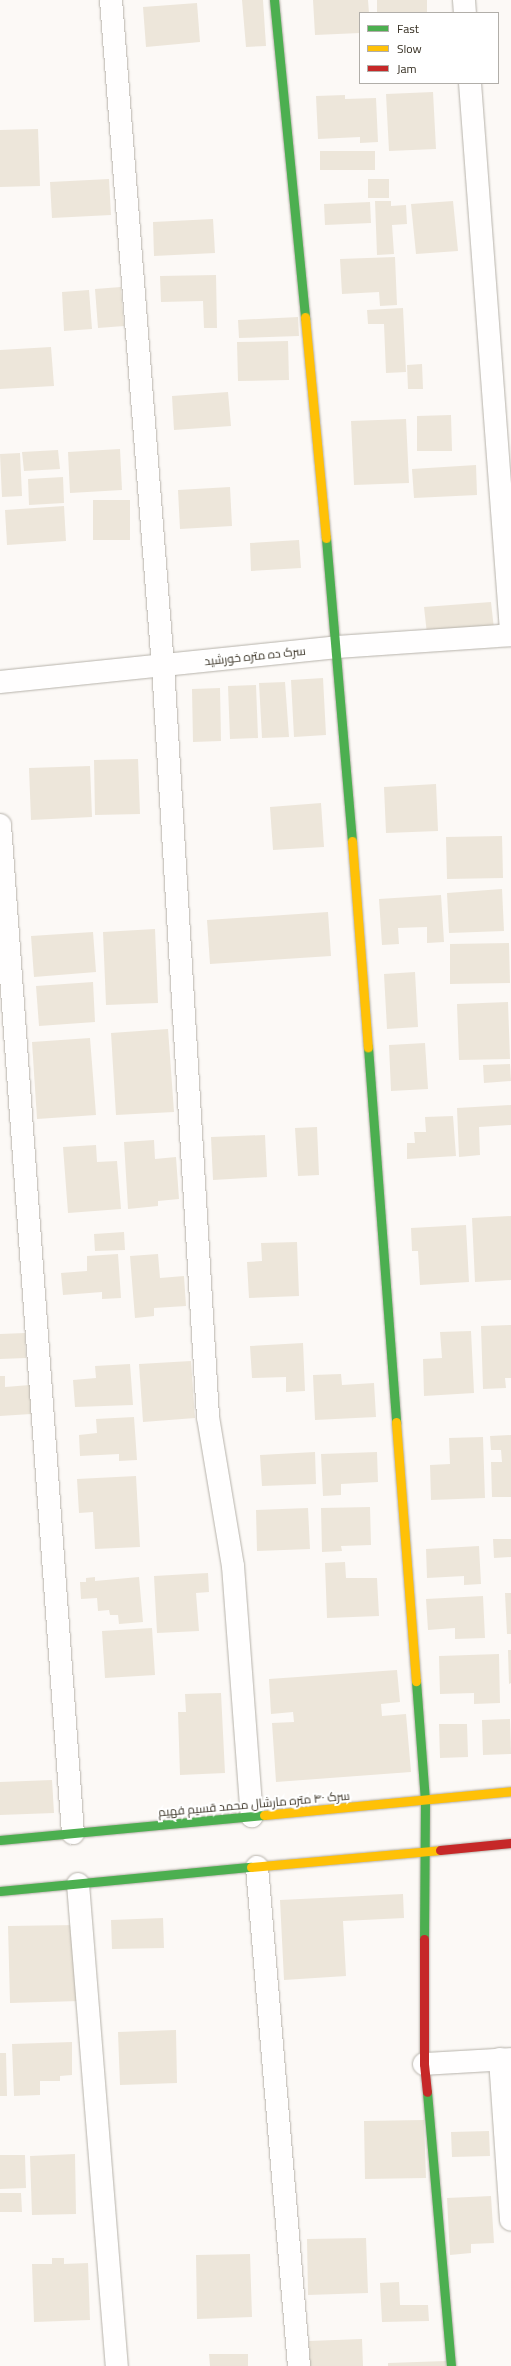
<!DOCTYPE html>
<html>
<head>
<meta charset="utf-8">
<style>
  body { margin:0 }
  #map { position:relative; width:511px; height:2366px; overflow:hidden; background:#fcf9f6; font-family:Georgia,Cairo,serif }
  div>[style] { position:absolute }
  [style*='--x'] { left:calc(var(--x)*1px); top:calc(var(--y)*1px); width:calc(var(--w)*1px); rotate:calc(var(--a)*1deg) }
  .building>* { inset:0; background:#ede6da }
  .roads { filter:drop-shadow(0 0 1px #b6b2aa) drop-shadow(0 0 1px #b6b2aa) }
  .street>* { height:22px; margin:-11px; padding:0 11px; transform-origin:11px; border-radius:11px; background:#fffefe }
  .fast>* { height:9px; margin:-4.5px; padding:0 4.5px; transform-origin:4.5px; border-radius:4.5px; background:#4caf50 }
  .slow>* { height:9px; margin:-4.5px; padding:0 4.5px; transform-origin:4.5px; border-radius:4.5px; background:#ffc107 }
  .jam>* { height:9px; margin:-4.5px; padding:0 4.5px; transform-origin:4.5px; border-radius:4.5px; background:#c62828 }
  span { translate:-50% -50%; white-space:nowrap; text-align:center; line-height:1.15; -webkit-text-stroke:4px #fff; paint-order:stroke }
  .street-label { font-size:12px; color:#3b3427 }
  .legend { position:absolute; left:359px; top:12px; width:140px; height:72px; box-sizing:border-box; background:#fff; border:1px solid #b1aea9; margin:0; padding:5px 7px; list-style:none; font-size:12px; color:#3b3427 }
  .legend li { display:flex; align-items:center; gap:8px; height:20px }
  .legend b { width:20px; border:1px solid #b1aea9 }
</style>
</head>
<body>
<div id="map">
  <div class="building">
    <div style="clip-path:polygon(242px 0,263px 0,266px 46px,246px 47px)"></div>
    <div style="clip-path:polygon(313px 0,368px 0,369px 13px,360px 13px,360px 33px,315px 35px)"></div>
    <div style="clip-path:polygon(377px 0,427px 0,427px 13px,377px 13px)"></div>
    <div style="clip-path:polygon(197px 3px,200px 42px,146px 47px,143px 7px)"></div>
    <div style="clip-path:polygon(433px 92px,436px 149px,389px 151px,386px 94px)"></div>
    <div style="clip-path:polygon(345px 95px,345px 99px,376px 98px,378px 142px,360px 143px,360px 137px,318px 139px,316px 96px)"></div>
    <div style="clip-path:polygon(38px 129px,40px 186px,0 187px,0 130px)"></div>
    <div style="clip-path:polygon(320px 151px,375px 151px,375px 170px,320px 170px)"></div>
    <div style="clip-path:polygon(109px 179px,111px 215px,52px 218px,50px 182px)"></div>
    <div style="clip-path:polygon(368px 179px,389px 179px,389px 198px,368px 198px)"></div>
    <div style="clip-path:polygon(375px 201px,391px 201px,391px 206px,406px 205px,407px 224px,392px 225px,394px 254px,377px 255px)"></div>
    <div style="clip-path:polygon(453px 201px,458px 251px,416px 254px,411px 204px)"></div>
    <div style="clip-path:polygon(370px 202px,371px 223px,325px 225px,324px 204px)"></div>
    <div style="clip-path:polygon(213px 219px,215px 253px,154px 256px,153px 222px)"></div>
    <div style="clip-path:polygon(395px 257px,397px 305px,380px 306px,379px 292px,342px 294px,340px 259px)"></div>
    <div style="clip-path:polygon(216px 275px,217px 328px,204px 328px,203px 301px,161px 302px,160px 276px)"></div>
    <div style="clip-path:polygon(121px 287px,124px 326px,98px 328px,95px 289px)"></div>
    <div style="clip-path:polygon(89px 290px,92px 329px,64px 331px,62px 292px)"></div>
    <div style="clip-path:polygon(403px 308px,406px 372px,386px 373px,384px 324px,368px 324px,367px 310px)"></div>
    <div style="clip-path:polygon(298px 317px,299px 336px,239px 338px,238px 320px)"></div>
    <div style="clip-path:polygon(288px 341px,289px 380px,238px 381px,237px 342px)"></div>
    <div style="clip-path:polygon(51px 347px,54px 386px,0 389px,0 350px)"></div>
    <div style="clip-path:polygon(422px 364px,423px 389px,408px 389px,407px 365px)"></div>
    <div style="clip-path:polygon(228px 392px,231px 426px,174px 430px,172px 396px)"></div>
    <div style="clip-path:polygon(451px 415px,452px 451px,417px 451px,417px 416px)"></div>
    <div style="clip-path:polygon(406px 419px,409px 483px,354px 485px,351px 421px)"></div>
    <div style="clip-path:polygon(120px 449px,122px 490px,70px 493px,68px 452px)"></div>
    <div style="clip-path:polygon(58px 450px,60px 469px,24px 471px,22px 452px)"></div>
    <div style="clip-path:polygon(20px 453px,22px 496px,2px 497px,0 454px)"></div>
    <div style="clip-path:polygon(476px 465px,477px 495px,414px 498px,412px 469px)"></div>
    <div style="clip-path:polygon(63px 477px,64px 503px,29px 505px,28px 479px)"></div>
    <div style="clip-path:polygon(230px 487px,232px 526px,180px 529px,178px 490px)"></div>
    <div style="clip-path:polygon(93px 500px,130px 500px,130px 540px,93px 540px)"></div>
    <div style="clip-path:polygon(64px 506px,66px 541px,7px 545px,5px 510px)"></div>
    <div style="clip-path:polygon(299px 540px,301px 568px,251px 571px,250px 543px)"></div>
    <div style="clip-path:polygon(491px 602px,494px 629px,427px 634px,424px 607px)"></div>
    <div style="clip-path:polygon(323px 678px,326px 735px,294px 737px,291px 680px)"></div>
    <div style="clip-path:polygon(285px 682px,289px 737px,262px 738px,259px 683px)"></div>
    <div style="clip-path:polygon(256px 685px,258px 738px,230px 739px,228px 686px)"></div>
    <div style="clip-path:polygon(220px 688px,221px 741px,193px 742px,192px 689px)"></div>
    <div style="clip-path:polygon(138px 759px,140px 814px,95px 815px,94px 760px)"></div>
    <div style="clip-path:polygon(90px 766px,92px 817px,31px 820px,29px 768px)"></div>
    <div style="clip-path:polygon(436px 784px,438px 831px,386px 833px,384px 787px)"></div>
    <div style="clip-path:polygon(321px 803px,324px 847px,273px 850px,270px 807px)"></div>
    <div style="clip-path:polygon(502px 836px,503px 878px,447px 879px,446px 837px)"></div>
    <div style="clip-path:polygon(502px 889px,504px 931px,449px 933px,447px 893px)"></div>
    <div style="clip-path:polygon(441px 895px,444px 942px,427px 943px,427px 927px,398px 928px,399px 944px,382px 945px,379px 899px)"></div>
    <div style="clip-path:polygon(328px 912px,331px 956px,210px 964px,207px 920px)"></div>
    <div style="clip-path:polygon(155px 929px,158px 1003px,106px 1005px,103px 932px)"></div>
    <div style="clip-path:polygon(93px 932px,96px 972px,34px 977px,31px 936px)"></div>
    <div style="clip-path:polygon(509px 943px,510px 983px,450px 984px,450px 944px)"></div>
    <div style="clip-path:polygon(415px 972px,418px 1027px,387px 1029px,384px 974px)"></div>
    <div style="clip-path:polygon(93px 982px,95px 1022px,39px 1026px,36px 986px)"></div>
    <div style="clip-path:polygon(508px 1002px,510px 1059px,459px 1060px,457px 1004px)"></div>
    <div style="clip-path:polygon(168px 1029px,174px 1112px,116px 1115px,111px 1033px)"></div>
    <div style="clip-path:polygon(90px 1038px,96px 1115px,37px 1119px,32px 1042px)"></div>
    <div style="clip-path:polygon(425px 1043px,428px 1089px,391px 1091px,389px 1045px)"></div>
    <div style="clip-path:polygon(510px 1064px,511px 1081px,484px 1083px,483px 1065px)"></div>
    <div style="clip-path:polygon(511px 1105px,511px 1125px,479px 1127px,480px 1155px,459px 1157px,457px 1108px)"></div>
    <div style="clip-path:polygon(453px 1116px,456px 1156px,407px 1159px,407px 1143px,415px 1143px,414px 1132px,426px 1132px,425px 1117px)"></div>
    <div style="clip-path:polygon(317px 1127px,319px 1175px,298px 1176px,295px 1128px)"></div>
    <div style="clip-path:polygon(265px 1135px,267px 1177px,213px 1180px,211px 1137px)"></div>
    <div style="clip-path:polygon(154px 1140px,155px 1159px,176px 1157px,179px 1199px,158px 1201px,158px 1206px,128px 1209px,124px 1142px)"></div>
    <div style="clip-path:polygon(96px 1145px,97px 1162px,117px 1161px,121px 1209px,68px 1213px,63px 1147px)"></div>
    <div style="clip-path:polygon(511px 1216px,511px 1280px,475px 1282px,472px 1218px)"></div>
    <div style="clip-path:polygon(466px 1225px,469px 1282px,420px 1285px,418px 1251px,412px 1251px,411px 1228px)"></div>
    <div style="clip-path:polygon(124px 1232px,125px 1250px,95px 1251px,94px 1234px)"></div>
    <div style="clip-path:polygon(297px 1242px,299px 1296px,249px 1298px,247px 1262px,262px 1261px,261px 1243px)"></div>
    <div style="clip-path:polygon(118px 1254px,121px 1298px,102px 1299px,102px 1292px,63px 1295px,61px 1273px,87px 1271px,87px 1256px)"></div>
    <div style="clip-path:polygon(158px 1254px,160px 1278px,184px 1276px,186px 1306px,154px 1308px,154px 1316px,135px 1318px,130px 1256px)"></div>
    <div style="clip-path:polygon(511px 1325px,511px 1378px,505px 1378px,506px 1388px,483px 1389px,481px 1326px)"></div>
    <div style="clip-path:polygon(471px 1331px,474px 1393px,424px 1396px,423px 1359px,442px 1358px,440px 1332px)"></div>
    <div style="clip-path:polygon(25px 1333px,26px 1358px,0 1359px,0 1334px)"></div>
    <div style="clip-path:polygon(303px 1343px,305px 1391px,286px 1392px,286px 1377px,252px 1378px,250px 1346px)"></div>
    <div style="clip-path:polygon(191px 1361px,195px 1418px,143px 1422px,139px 1364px)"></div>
    <div style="clip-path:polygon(130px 1364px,133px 1405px,75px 1407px,73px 1380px,96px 1378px,95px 1366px)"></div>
    <div style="clip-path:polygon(341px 1374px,342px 1385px,374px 1383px,376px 1417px,315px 1420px,313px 1375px)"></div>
    <div style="clip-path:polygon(0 1376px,5px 1376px,5px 1387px,30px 1385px,31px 1414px,0 1416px)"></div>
    <div style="clip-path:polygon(134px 1417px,137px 1460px,119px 1461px,119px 1454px,80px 1456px,79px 1435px,97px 1433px,96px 1419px)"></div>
    <div style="clip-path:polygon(511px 1435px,511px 1497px,492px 1497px,491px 1462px,502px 1462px,501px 1450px,491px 1450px,490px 1436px)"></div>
    <div style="clip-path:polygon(483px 1437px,485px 1498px,431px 1500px,430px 1465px,450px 1464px,449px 1438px)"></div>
    <div style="clip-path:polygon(315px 1452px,316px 1484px,262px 1486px,260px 1455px)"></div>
    <div style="clip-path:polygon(377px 1452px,378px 1482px,341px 1484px,341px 1495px,323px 1496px,321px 1454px)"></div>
    <div style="clip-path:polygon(136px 1476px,140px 1547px,95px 1549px,93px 1512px,79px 1513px,77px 1479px)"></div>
    <div style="clip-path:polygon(370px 1507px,371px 1545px,341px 1546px,342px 1551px,322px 1552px,321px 1508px)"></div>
    <div style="clip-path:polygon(308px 1508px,310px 1549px,257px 1551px,256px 1510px)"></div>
    <div style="clip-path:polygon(493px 1539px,511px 1539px,511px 1557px,494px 1558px)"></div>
    <div style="clip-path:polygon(479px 1546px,481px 1584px,464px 1585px,464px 1576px,427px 1578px,426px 1549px)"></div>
    <div style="clip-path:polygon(345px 1562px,346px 1578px,377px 1578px,379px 1616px,327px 1618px,325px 1563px)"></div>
    <div style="clip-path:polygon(208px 1573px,209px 1592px,196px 1593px,199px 1631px,157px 1633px,154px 1576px)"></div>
    <div style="clip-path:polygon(95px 1577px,95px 1581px,139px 1577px,143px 1622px,119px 1624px,118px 1615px,110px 1615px,109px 1610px,98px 1611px,97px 1598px,81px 1599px,80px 1582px,86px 1582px,86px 1578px)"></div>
    <div style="clip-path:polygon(505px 1593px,511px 1593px,511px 1634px,507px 1634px)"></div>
    <div style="clip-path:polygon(483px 1596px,485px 1638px,455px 1639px,455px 1628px,428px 1630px,426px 1599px)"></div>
    <div style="clip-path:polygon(152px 1628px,155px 1675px,105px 1678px,102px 1631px)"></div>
    <div style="clip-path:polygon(508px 1650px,511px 1650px,511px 1683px,509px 1684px)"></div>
    <div style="clip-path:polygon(499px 1654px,500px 1703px,474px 1704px,474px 1693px,440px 1694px,439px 1656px)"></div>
    <div style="clip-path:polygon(397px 1670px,400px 1702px,381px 1704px,382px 1716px,406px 1714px,411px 1772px,276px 1782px,272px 1723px,294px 1722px,293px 1712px,271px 1714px,269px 1679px)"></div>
    <div style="clip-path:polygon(221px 1693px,225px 1773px,180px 1775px,178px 1712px,186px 1712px,185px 1694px)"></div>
    <div style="clip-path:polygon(510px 1719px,511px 1754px,483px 1755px,482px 1720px)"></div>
    <div style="clip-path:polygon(439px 1724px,467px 1724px,468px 1757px,440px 1758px)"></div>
    <div style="clip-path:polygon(52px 1780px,54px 1813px,0 1815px,0 1782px)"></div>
    <div style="clip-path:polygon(403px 1894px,404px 1918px,343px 1921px,346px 1976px,284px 1980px,280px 1900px)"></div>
    <div style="clip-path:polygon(163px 1918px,164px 1948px,112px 1949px,111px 1920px)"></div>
    <div style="clip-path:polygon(78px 1925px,80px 2001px,10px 2003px,8px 1926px)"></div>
    <div style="clip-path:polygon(176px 2030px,177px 2083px,120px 2085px,118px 2032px)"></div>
    <div style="clip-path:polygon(72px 2042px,72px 2075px,60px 2076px,60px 2081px,40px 2081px,40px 2095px,14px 2096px,12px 2044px)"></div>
    <div style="clip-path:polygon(0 2053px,6px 2053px,7px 2096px,0 2096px)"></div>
    <div style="clip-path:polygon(424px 2120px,426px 2178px,365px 2179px,364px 2121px)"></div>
    <div style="clip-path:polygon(489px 2131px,490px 2156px,452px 2157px,451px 2132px)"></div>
    <div style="clip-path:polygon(75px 2154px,76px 2214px,32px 2215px,30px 2156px)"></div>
    <div style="clip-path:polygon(0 2155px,25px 2155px,26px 2188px,0 2189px)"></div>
    <div style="clip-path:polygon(0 2193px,21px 2193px,22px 2212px,0 2212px)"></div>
    <div style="clip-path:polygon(491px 2196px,494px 2243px,471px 2244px,471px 2253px,450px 2255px,447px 2198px)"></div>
    <div style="clip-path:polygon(366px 2238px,368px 2293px,308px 2295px,307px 2239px)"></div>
    <div style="clip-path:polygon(250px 2254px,252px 2317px,197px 2319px,196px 2255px)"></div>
    <div style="clip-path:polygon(52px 2258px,64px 2258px,64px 2264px,88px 2263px,90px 2320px,34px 2322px,32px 2264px,52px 2264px)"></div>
    <div style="clip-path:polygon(399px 2282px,400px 2305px,428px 2305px,429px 2321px,382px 2322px,380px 2283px)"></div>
    <div style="clip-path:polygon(362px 2339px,363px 2366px,310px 2366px,309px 2341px)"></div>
    <div style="clip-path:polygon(209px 2354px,248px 2354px,248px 2366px,210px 2366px)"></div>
    <div style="clip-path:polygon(446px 2361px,446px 2366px,388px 2366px,388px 2363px)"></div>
  </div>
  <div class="roads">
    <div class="street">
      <div style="--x:111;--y:0;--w:668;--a:85.54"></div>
      <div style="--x:163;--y:666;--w:752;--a:86.57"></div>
      <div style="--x:208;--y:1417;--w:151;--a:80.5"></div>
      <div style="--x:233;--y:1566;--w:251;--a:85.7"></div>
      <div style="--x:464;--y:0;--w:13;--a:86"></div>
      <div style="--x:470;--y:83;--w:550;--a:85.72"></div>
      <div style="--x:0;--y:682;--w:339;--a:-5.9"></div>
      <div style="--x:337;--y:647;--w:174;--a:-3.9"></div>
      <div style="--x:0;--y:825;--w:1011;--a:85.86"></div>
      <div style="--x:257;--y:1867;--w:501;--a:85.19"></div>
      <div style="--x:78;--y:1884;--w:484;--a:85.4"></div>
      <div style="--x:500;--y:2059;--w:161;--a:86.1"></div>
      <div style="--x:424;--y:2064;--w:87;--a:-3.3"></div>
    </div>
    <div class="fast">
      <div style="--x:274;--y:0;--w:319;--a:84.4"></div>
      <div style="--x:326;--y:538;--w:304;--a:85.1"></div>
      <div style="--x:368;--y:1047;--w:376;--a:85.7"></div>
      <div style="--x:416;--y:1681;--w:119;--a:85.7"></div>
      <div style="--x:425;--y:1800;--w:139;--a:90.4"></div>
      <div style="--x:0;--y:1840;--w:265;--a:-5.4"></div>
      <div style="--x:0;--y:1891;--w:252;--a:-5.5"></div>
      <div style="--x:427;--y:2092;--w:275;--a:85"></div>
    </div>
    <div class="slow">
      <div style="--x:305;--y:317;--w:222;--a:84.6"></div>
      <div style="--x:352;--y:841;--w:207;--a:85.6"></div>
      <div style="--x:396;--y:1422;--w:260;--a:85.6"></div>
      <div style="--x:264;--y:1815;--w:248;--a:-5.5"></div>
      <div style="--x:251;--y:1867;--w:190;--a:-5.1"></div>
    </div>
    <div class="jam">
      <div style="--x:440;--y:1850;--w:71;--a:-5.6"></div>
      <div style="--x:424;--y:1939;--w:125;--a:90"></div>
      <div style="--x:424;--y:2064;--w:28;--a:84"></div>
    </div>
  </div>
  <div class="street-label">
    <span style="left:255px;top:656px;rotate:-6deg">سرک ده متره خورشید</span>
    <span style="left:254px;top:1804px;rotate:-5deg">سرک ۴۰ متره مارشال محمد قسیم فهیم</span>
  </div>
  <ul class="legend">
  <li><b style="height:5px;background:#4caf50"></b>Fast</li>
  <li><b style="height:5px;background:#ffc107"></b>Slow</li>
  <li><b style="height:5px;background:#c62828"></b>Jam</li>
  </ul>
</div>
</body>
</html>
